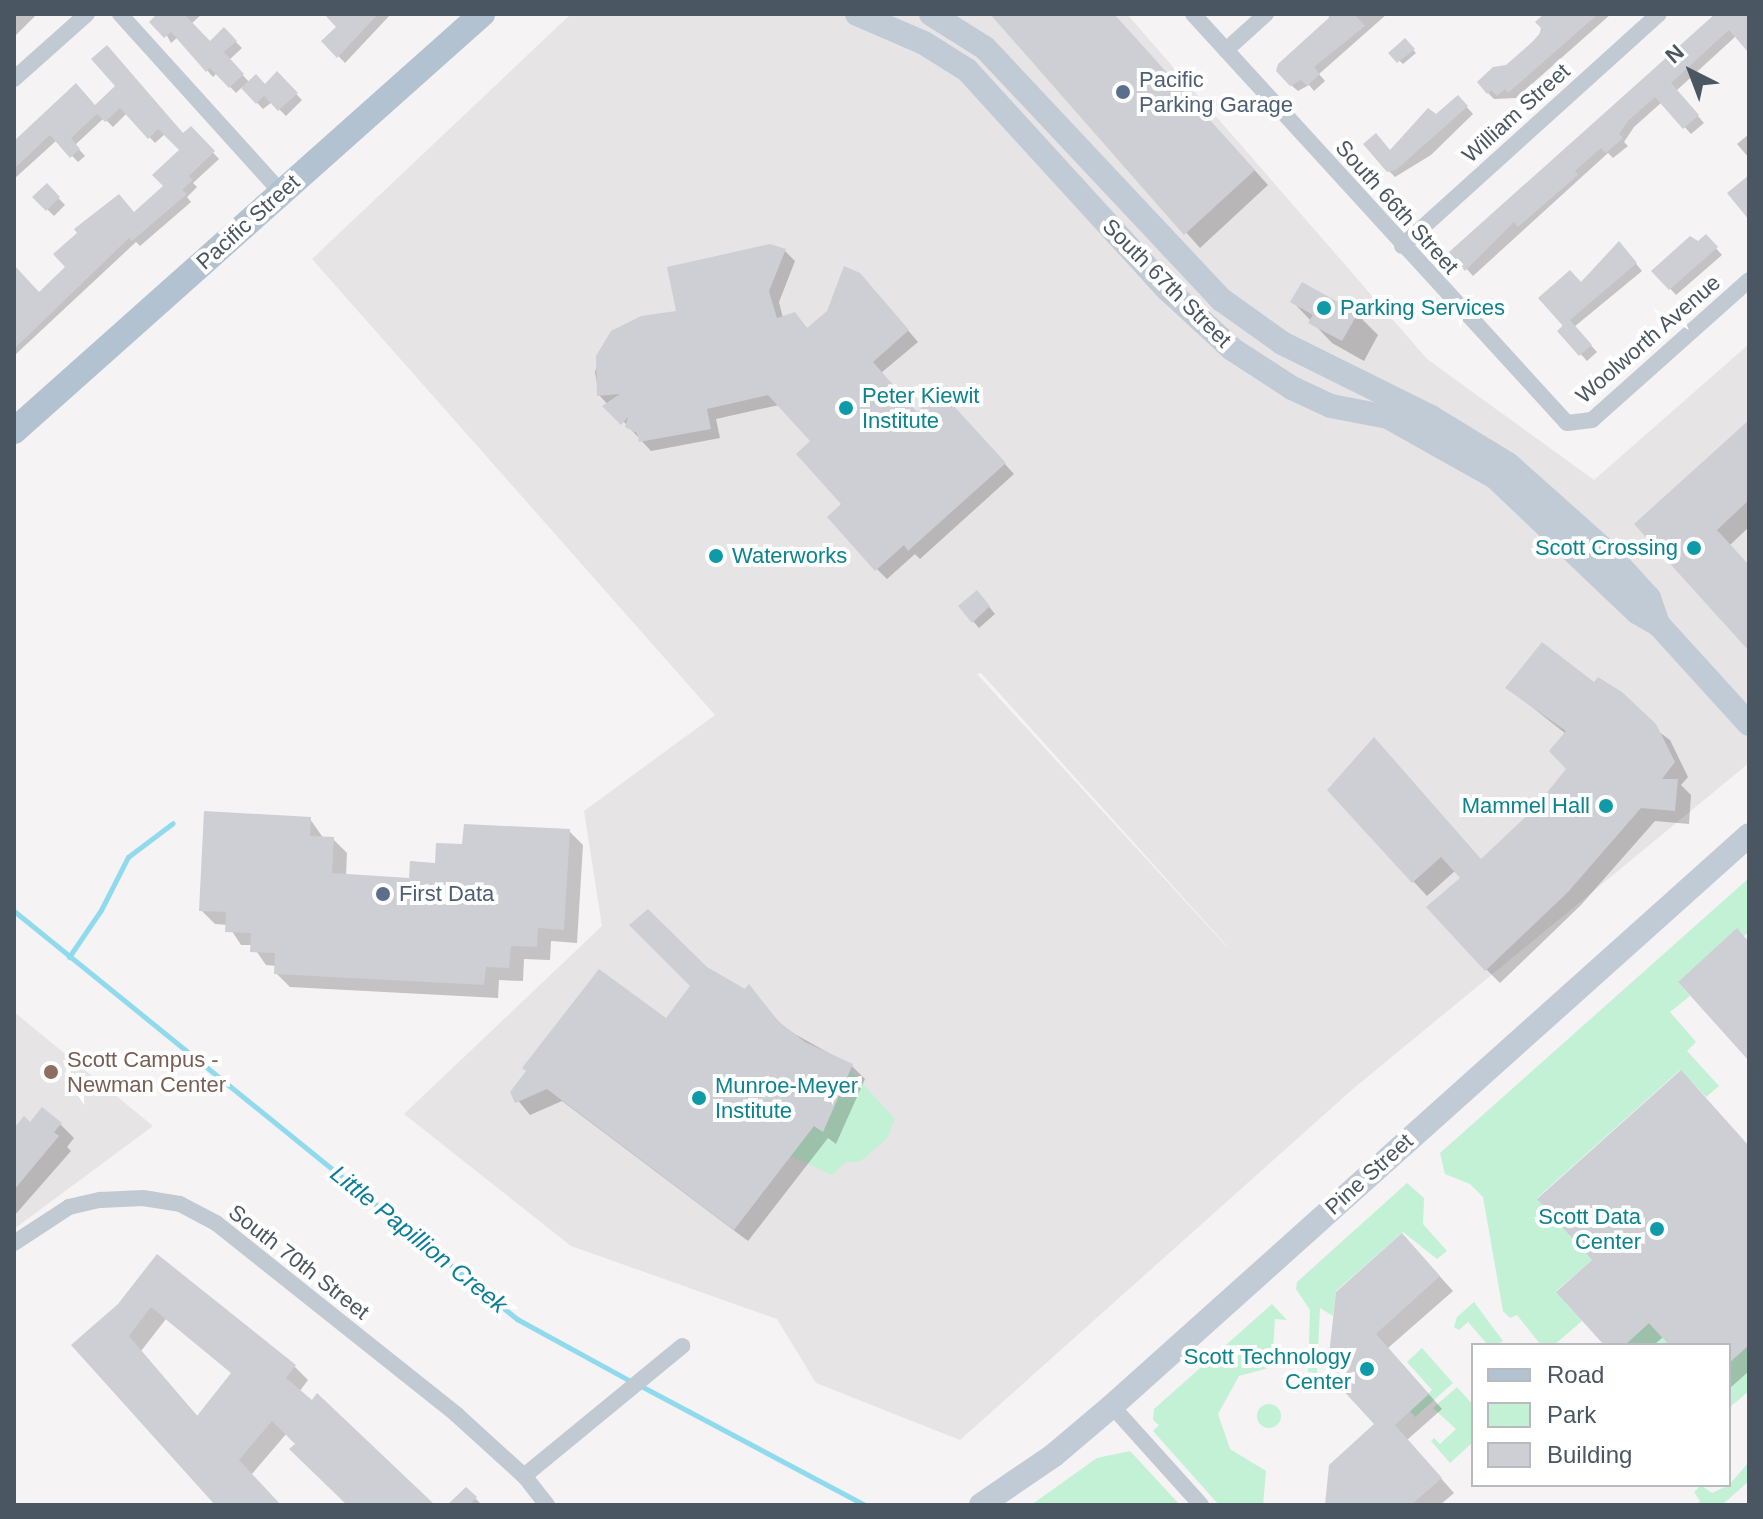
<!DOCTYPE html>
<html>
<head>
<meta charset="utf-8">
<style>
  body { margin:0 }
  #map { position:relative; width:1763px; height:1519px; overflow:hidden; background:#f5f3f3; font-family:Helvetica,sans-serif }
  div>[style] { position:absolute }
  [style*='--x'] { left:calc(var(--x)*1px); top:calc(var(--y)*1px); width:calc(var(--w)*1px); rotate:calc(var(--a)*1deg) }
  .education>* { inset:0; background:#e6e4e5 }
  .green>* { inset:0; background:#c3f1d5 }
  .round { border-radius:50% }
  .shadow>* { inset:0; background:#0003 }
  .stream>* { height:5px; margin:-2.5px; padding:0 2.5px; transform-origin:2.5px; border-radius:2.5px; background:#90daee }
  .building>* { inset:0; background:#cdcfd5 }
  .street>* { height:16px; margin:-8px; padding:0 8px; transform-origin:8px; border-radius:8px; background:#c1cad2 }
  .secondary>* { height:24px; margin:-12px; padding:0 12px; transform-origin:12px; border-radius:12px; background:#c1cbd6 }
  .primary>* { height:26px; margin:-13px; padding:0 13px; transform-origin:13px; border-radius:13px; background:#b3c2d1 }
  .dots>* { width:22px; height:22px; translate:-50% -50%; box-sizing:border-box; border:4px solid #fff; border-radius:50% }
  span { translate:-50% -50%; white-space:nowrap; text-align:center; line-height:1.15; -webkit-text-stroke:8px #fff; paint-order:stroke }
  .service-label { font-size:22px; color:#4e5e75 }
  .left { translate:0 -50%; text-align:left }
  .street-label { font-size:22px; color:#4a5661 }
  .culture-label { font-size:22px; color:#0d838f }
  .right { translate:-100% -50%; text-align:right }
  .education-label { font-size:22px; color:#785e54 }
  .water-label { font-size:24px; color:#0c7c9b; font-style:italic }
  .frame { position:absolute; inset:0; border:16px solid #4a5661; pointer-events:none }
  .legend { position:absolute; left:1471px; top:1343px; width:260px; height:144px; box-sizing:border-box; background:#fff; border:2px solid #b7bbc0; margin:0; padding:10px 14px; list-style:none; font-size:24px; color:#4a5661 }
  .legend li { display:flex; align-items:center; gap:16px; height:40px }
  .legend b { width:40px; border:2px solid #b7bbc0 }
  .north { position:absolute; left:1651px; top:32px; width:80px; height:80px; -webkit-text-stroke:6px #fff; paint-order:stroke; rotate:318deg; font-size:22px; font-weight:700; line-height:32px; text-align:center; color:#4a5661 }
  .north::after { content:''; display:block; margin:auto; width:28px; height:36px; background:#4a5661; clip-path:polygon(50% 0,100% 100%,50% 72%,0 100%) }
</style>
</head>
<body>
<div id="map">
  <div class="education">
    <div style="clip-path:polygon(evenodd,571px 14px,1127px 14px,1427px 359px,1594px 480px,1749px 344px,1749px 763px,1354px 1088px,960px 1440px,816px 1383px,777px 1319px,571px 1246px,404px 1114px,602px 926px,584px 811px,715px 715px,312px 259px,571px 14px,981px 673px,1226px 945px,1226px 946px,977px 674px,981px 673px)"></div>
    <div style="clip-path:polygon(14px 1012px,153px 1126px,14px 1229px)"></div>
  </div>
  <div class="green">
    <div style="clip-path:polygon(1749px 878px,1749px 932px,1744px 936px,1737px 929px,1678px 982px,1690px 996px,1670px 1012px,1696px 1042px,1687px 1051px,1719px 1086px,1706px 1097px,1680px 1070px,1537px 1198px,1592px 1260px,1556px 1291px,1582px 1321px,1554px 1345px,1541px 1345px,1517px 1315px,1510px 1318px,1503px 1311px,1483px 1197px,1470px 1184px,1445px 1174px,1440px 1153px)"></div>
    <div style="clip-path:polygon(850px 1070px,895px 1119px,887px 1139px,859px 1162px,846px 1162px,832px 1175px,791px 1156px,814px 1126px,823px 1132px)"></div>
    <div style="clip-path:polygon(1407px 1183px,1424px 1198px,1423px 1224px,1447px 1251px,1437px 1259px,1403px 1232px,1336px 1291px,1333px 1316px,1320px 1308px,1317px 1373px,1308px 1372px,1310px 1310px,1296px 1289px,1297px 1282px)"></div>
    <div style="clip-path:polygon(1474px 1302px,1503px 1341px,1496px 1345px,1488px 1345px,1468px 1322px,1459px 1330px,1454px 1327px,1457px 1317px)"></div>
    <div style="clip-path:polygon(1272px 1304px,1287px 1320px,1275px 1319px,1272px 1367px,1239px 1376px,1218px 1414px,1230px 1449px,1266px 1471px,1263px 1505px,1219px 1505px,1153px 1431px,1159px 1425px,1153px 1420px,1154px 1409px)"></div>
    <div style="clip-path:polygon(1649px 1323px,1669px 1345px,1625px 1345px)"></div>
    <div style="clip-path:polygon(1749px 1345px,1749px 1391px,1729px 1408px,1729px 1363px)"></div>
    <div style="clip-path:polygon(1422px 1348px,1453px 1383px,1415px 1417px,1410px 1411px,1432px 1390px,1407px 1362px)"></div>
    <div style="clip-path:polygon(1457px 1387px,1473px 1405px,1473px 1442px,1450px 1463px,1431px 1441px,1434px 1438px,1440px 1444px,1456px 1429px,1433px 1408px)"></div>
    <div class="round" style="left:1257px;top:1404px;width:24px;height:24px"></div>
    <div style="clip-path:polygon(1130px 1451px,1180px 1505px,1031px 1505px,1097px 1458px)"></div>
    <div style="clip-path:polygon(1749px 1462px,1749px 1481px,1722px 1505px,1696px 1505px,1700px 1501px,1694px 1492px,1701px 1485px,1712px 1493px,1729px 1485px)"></div>
  </div>
  <div class="shadow">
    <div style="clip-path:polygon(14px 14px,37px 14px,14px 37px)"></div>
    <div style="clip-path:polygon(155px 14px,202px 14px,191px 24px,210px 44px,224px 30px,242px 48px,229px 60px,250px 83px,265px 86px,277px 74px,302px 100px,286px 116px,272px 102px,263px 109px,242px 87px,236px 93px,217px 73px,213px 77px,178px 37px,171px 43px)"></div>
    <div style="clip-path:polygon(326px 14px,391px 14px,345px 63px,324px 41px,339px 28px)"></div>
    <div style="clip-path:polygon(992px 14px,1113px 14px,1268px 185px,1200px 248px)"></div>
    <div style="clip-path:polygon(1327px 14px,1387px 14px,1319px 74px,1325px 81px,1314px 91px,1309px 85px,1298px 91px,1291px 85px,1331px 19px)"></div>
    <div style="clip-path:polygon(1557px 14px,1611px 14px,1516px 98px,1494px 99px,1488px 93px)"></div>
    <div style="clip-path:polygon(1721px 14px,1749px 14px,1749px 50px,1736px 36px,1676px 91px,1704px 123px,1691px 134px,1662px 102px,1634px 127px,1624px 142px,1628px 146px,1613px 158px,1608px 153px,1473px 276px,1452px 252px)"></div>
    <div style="clip-path:polygon(1405px 41px,1416px 53px,1403px 64px,1391px 53px)"></div>
    <div style="clip-path:polygon(117px 86px,184px 135px,191px 129px,219px 159px,193px 183px,197px 187px,187px 197px,191px 202px,140px 246px,136px 242px,16px 354px,14px 272px,39px 294px,166px 186px,182px 150px,165px 134px,155px 143px,127px 113px,113px 127px,104px 118px,75px 145px,85px 156px,78px 162px,57px 140px,14px 179px,14px 142px,96px 107px)"></div>
    <div style="clip-path:polygon(1458px 97px,1473px 114px,1431px 155px,1395px 177px,1389px 171px,1391px 153px)"></div>
    <div style="clip-path:polygon(1749px 134px,1749px 158px,1737px 144px)"></div>
    <div style="clip-path:polygon(47px 186px,65px 205px,54px 216px,35px 197px)"></div>
    <div style="clip-path:polygon(1706px 237px,1722px 255px,1676px 295px,1654px 271px)"></div>
    <div style="clip-path:polygon(1625px 250px,1642px 271px,1574px 327px,1597px 352px,1587px 361px,1560px 331px,1581px 285px)"></div>
    <div style="clip-path:polygon(785px 251px,795px 261px,779px 302px,783px 318px,794px 314px,809px 330px,870px 286px,918px 342px,881px 373px,918px 414px,950px 404px,1014px 474px,920px 559px,915px 554px,887px 579px,877px 569px,812px 441px,779px 405px,716px 419px,720px 438px,651px 451px,599px 395px,595px 372px,604px 345px,628px 323px,679px 313px)"></div>
    <div style="clip-path:polygon(1293px 302px,1357px 314px,1378px 335px,1364px 361px,1332px 343px)"></div>
    <div style="clip-path:polygon(1749px 422px,1749px 527px,1730px 545px,1749px 567px,1749px 648px,1637px 524px)"></div>
    <div style="clip-path:polygon(983px 599px,995px 614px,979px 628px,973px 621px)"></div>
    <div style="clip-path:polygon(1595px 685px,1670px 740px,1688px 777px,1681px 785px,1691px 795px,1689px 824px,1655px 821px,1581px 905px,1500px 983px,1486px 969px,1463px 878px,1456px 870px,1427px 896px,1329px 790px,1482px 861px,1534px 812px,1569px 769px,1566px 734px,1508px 688px)"></div>
    <div style="clip-path:polygon(310px 819px,324px 839px,333px 839px,347px 853px,346px 876px,411px 880px,464px 846px,569px 831px,583px 845px,577px 943px,551px 941px,550px 960px,524px 959px,523px 981px,499px 980px,498px 998px,290px 987px,276px 973px,277px 966px,266px 965px,252px 945px,241px 945px,228px 925px,215px 924px,201px 910px)"></div>
    <div style="clip-path:polygon(749px 987px,784px 1028px,852px 1066px,865px 1079px,836px 1144px,828px 1138px,748px 1241px,562px 1101px,530px 1115px,512px 1093px)"></div>
    <div style="clip-path:polygon(60px 1124px,74px 1138px,67px 1147px,71px 1151px,14px 1216px,14px 1137px,31px 1125px)"></div>
    <div style="clip-path:polygon(1749px 1147px,1749px 1371px,1729px 1389px,1729px 1345px,1671px 1345px,1664px 1336px,1654px 1345px,1606px 1345px)"></div>
    <div style="clip-path:polygon(1416px 1250px,1453px 1291px,1388px 1348px,1442px 1409px,1407px 1440px,1454px 1493px,1440px 1505px,1327px 1505px,1376px 1424px,1329px 1372px)"></div>
    <div style="clip-path:polygon(evenodd,158px 1257px,295px 1367px,308px 1380px,299px 1392px,432px 1505px,350px 1505px,287px 1433px,251px 1475px,279px 1505px,216px 1505px,74px 1345px,119px 1306px,158px 1257px,166px 1319px,233px 1374px,199px 1418px,141px 1351px,166px 1319px)"></div>
    <div style="clip-path:polygon(466px 1489px,482px 1505px,450px 1505px)"></div>
  </div>
  <div class="stream">
    <div style="--x:14;--y:911;--w:648;--a:39.05"></div>
    <div style="--x:517;--y:1319;--w:131;--a:28.7"></div>
    <div style="--x:69;--y:957;--w:57;--a:-55.8"></div>
    <div style="--x:101;--y:910;--w:59;--a:-63"></div>
    <div style="--x:128;--y:857;--w:56;--a:-37.1"></div>
    <div style="--x:641;--y:1386;--w:254;--a:28"></div>
  </div>
  <div class="building">
    <div style="clip-path:polygon(157px 14px,184px 14px,210px 41px,224px 27px,237px 41px,224px 52px,244px 74px,229px 88px,210px 68px,206px 72px,171px 32px,164px 38px,149px 22px)"></div>
    <div style="clip-path:polygon(324px 14px,378px 14px,337px 58px,321px 41px,336px 27px)"></div>
    <div style="clip-path:polygon(990px 14px,1114px 14px,1255px 170px,1184px 235px)"></div>
    <div style="clip-path:polygon(1333px 14px,1354px 14px,1365px 26px,1314px 67px,1320px 74px,1307px 86px,1301px 80px,1290px 86px,1276px 71px,1278px 64px)"></div>
    <div style="clip-path:polygon(1544px 14px,1598px 14px,1508px 93px,1505px 89px,1497px 96px,1491px 90px,1487px 94px,1477px 82px,1493px 67px,1506px 65px,1539px 36px,1541px 28px,1535px 22px)"></div>
    <div style="clip-path:polygon(1715px 14px,1749px 14px,1749px 53px,1729px 30px,1671px 83px,1699px 115px,1683px 129px,1655px 97px,1628px 121px,1619px 134px,1623px 138px,1606px 153px,1601px 148px,1575px 171px,1578px 175px,1518px 227px,1514px 222px,1465px 271px,1449px 252px)"></div>
    <div style="clip-path:polygon(1405px 38px,1415px 49px,1397px 63px,1388px 53px)"></div>
    <div style="clip-path:polygon(107px 45px,183px 133px,191px 126px,215px 151px,189px 176px,193px 180px,182px 190px,187px 194px,132px 241px,129px 238px,14px 349px,14px 265px,39px 292px,65px 267px,53px 254px,77px 233px,74px 229px,119px 194px,134px 212px,163px 186px,152px 175px,179px 150px,158px 129px,148px 139px,120px 108px,105px 122px,97px 114px,71px 138px,80px 149px,70px 158px,50px 135px,14px 169px,14px 141px,76px 83px,95px 105px,115px 86px,91px 59px)"></div>
    <div style="clip-path:polygon(277px 71px,298px 93px,278px 111px,264px 96px,256px 104px,241px 88px,256px 74px,265px 84px)"></div>
    <div style="clip-path:polygon(1458px 95px,1468px 106px,1396px 170px,1387px 172px,1363px 144px,1376px 133px,1390px 150px,1428px 108px,1436px 114px)"></div>
    <div style="clip-path:polygon(1749px 175px,1749px 220px,1727px 193px)"></div>
    <div style="clip-path:polygon(47px 183px,60px 197px,46px 211px,32px 197px)"></div>
    <div style="clip-path:polygon(1706px 234px,1718px 247px,1669px 290px,1651px 271px,1690px 236px,1698px 241px)"></div>
    <div style="clip-path:polygon(1619px 241px,1637px 263px,1570px 320px,1592px 345px,1579px 356px,1557px 331px,1568px 321px,1563px 326px,1538px 298px,1570px 270px,1581px 282px)"></div>
    <div style="clip-path:polygon(770px 244px,786px 249px,769px 291px,777px 318px,795px 312px,807px 328px,827px 311px,844px 266px,860px 273px,909px 330px,873px 362px,917px 412px,940px 391px,1006px 463px,908px 551px,904px 545px,875px 571px,827px 517px,841px 504px,796px 454px,810px 441px,768px 395px,707px 409px,711px 429px,639px 442px,637px 433px,625px 427px,628px 417px,621px 425px,602px 406px,620px 394px,597px 396px,596px 356px,611px 331px,641px 316px,676px 311px,667px 267px)"></div>
    <div style="clip-path:polygon(1302px 282px,1358px 313px,1342px 341px,1308px 323px,1313px 315px,1290px 302px)"></div>
    <div style="clip-path:polygon(1749px 420px,1749px 500px,1717px 530px,1749px 565px,1749px 651px,1634px 524px)"></div>
    <div style="clip-path:polygon(977px 590px,990px 606px,972px 623px,958px 606px)"></div>
    <div style="clip-path:polygon(1542px 642px,1594px 682px,1598px 677px,1622px 692px,1656px 724px,1675px 762px,1662px 779px,1678px 779px,1675px 811px,1641px 808px,1568px 892px,1485px 971px,1426px 907px,1460px 878px,1441px 857px,1412px 883px,1327px 790px,1374px 737px,1481px 859px,1533px 810px,1566px 769px,1549px 751px,1566px 731px,1505px 688px)"></div>
    <div style="clip-path:polygon(204px 811px,311px 817px,310px 836px,334px 837px,332px 873px,409px 878px,410px 861px,435px 863px,436px 843px,462px 844px,464px 824px,570px 829px,564px 930px,538px 928px,537px 947px,511px 946px,509px 968px,486px 967px,484px 985px,274px 974px,275px 953px,250px 952px,251px 933px,225px 932px,226px 912px,199px 911px)"></div>
    <div style="clip-path:polygon(648px 909px,707px 967px,745px 989px,749px 984px,778px 1021px,805px 1042px,853px 1064px,823px 1132px,814px 1126px,734px 1230px,547px 1089px,515px 1103px,510px 1092px,526px 1071px,522px 1068px,599px 969px,666px 1018px,690px 986px,629px 925px)"></div>
    <div style="clip-path:polygon(1737px 928px,1749px 942px,1749px 1061px,1678px 982px)"></div>
    <div style="clip-path:polygon(1681px 1070px,1749px 1146px,1749px 1345px,1729px 1363px,1729px 1345px,1669px 1345px,1649px 1323px,1625px 1345px,1604px 1345px,1556px 1292px,1592px 1260px,1537px 1199px)"></div>
    <div style="clip-path:polygon(42px 1107px,62px 1123px,54px 1132px,59px 1136px,14px 1190px,14px 1128px,24px 1116px,30px 1122px)"></div>
    <div style="clip-path:polygon(1402px 1233px,1440px 1276px,1376px 1334px,1429px 1394px,1395px 1425px,1442px 1478px,1411px 1505px,1325px 1505px,1329px 1465px,1374px 1424px,1327px 1373px,1336px 1292px)"></div>
    <div style="clip-path:polygon(evenodd,157px 1254px,296px 1365px,286px 1378px,312px 1400px,317px 1393px,435px 1505px,347px 1505px,289px 1449px,295px 1444px,272px 1421px,239px 1460px,281px 1505px,215px 1505px,71px 1345px,118px 1304px,157px 1254px,151px 1307px,231px 1373px,197px 1416px,129px 1336px,151px 1307px)"></div>
    <div style="clip-path:polygon(466px 1487px,477px 1497px,469px 1505px,447px 1505px)"></div>
  </div>
  <div class="street">
    <div style="--x:120;--y:14;--w:240;--a:47.9"></div>
    <div style="--x:1193;--y:14;--w:554;--a:47.56"></div>
    <div style="--x:1567;--y:423;--w:25;--a:-7"></div>
    <div style="--x:1592;--y:420;--w:210;--a:-41.7"></div>
    <div style="--x:1226;--y:50;--w:54;--a:-42"></div>
    <div style="--x:14;--y:79;--w:98;--a:-41.7"></div>
    <div style="--x:1402;--y:246;--w:346;--a:-42.1"></div>
    <div style="--x:14;--y:1243;--w:66;--a:-33.2"></div>
    <div style="--x:69;--y:1207;--w:32;--a:-13"></div>
    <div style="--x:100;--y:1200;--w:43;--a:-2.7"></div>
    <div style="--x:143;--y:1198;--w:37;--a:9"></div>
    <div style="--x:180;--y:1204;--w:41;--a:27.8"></div>
    <div style="--x:216;--y:1223;--w:308;--a:38.5"></div>
    <div style="--x:457;--y:1415;--w:91;--a:42.3"></div>
    <div style="--x:1112;--y:1406;--w:133;--a:48"></div>
    <div style="--x:547;--y:1505;--w:37;--a:-128"></div>
    <div style="--x:524;--y:1476;--w:205;--a:-39.4"></div>
  </div>
  <div class="secondary">
    <div style="--x:857;--y:14;--w:73;--a:23.4"></div>
    <div style="--x:924;--y:43;--w:51;--a:32.1"></div>
    <div style="--x:967;--y:70;--w:297;--a:47.6"></div>
    <div style="--x:1167;--y:289;--w:88;--a:42.7"></div>
    <div style="--x:1232;--y:349;--w:72;--a:33"></div>
    <div style="--x:1292;--y:388;--w:43;--a:24.8"></div>
    <div style="--x:1331;--y:406;--w:58;--a:10.9"></div>
    <div style="--x:1388;--y:417;--w:123;--a:29.3"></div>
    <div style="--x:1495;--y:477;--w:196;--a:43.6"></div>
    <div style="--x:1637;--y:612;--w:24;--a:30"></div>
    <div style="--x:1658;--y:624;--w:135;--a:47.7"></div>
    <div style="--x:931;--y:14;--w:64;--a:32.2"></div>
    <div style="--x:985;--y:48;--w:346;--a:46.8"></div>
    <div style="--x:1222;--y:300;--w:74;--a:35.6"></div>
    <div style="--x:1282;--y:343;--w:166;--a:26.4"></div>
    <div style="--x:1431;--y:417;--w:90;--a:31.4"></div>
    <div style="--x:1508;--y:464;--w:134;--a:41.7"></div>
    <div style="--x:1608;--y:553;--w:61;--a:47.7"></div>
    <div style="--x:1649;--y:598;--w:28;--a:71"></div>
    <div style="--x:981;--y:1505;--w:88;--a:-34.4"></div>
    <div style="--x:1054;--y:1455;--w:76;--a:-40.2"></div>
    <div style="--x:1112;--y:1406;--w:855;--a:-41.87"></div>
  </div>
  <div class="primary">
    <div style="--x:14;--y:431;--w:627;--a:-41.7"></div>
  </div>
  <div class="dots">
    <div style="left:1123px;top:92px;background:#5c6f8a"></div>
    <div style="left:1324px;top:308px;background:#0f9aa8"></div>
    <div style="left:846px;top:408px;background:#0f9aa8"></div>
    <div style="left:1694px;top:548px;background:#0f9aa8"></div>
    <div style="left:716px;top:556px;background:#0f9aa8"></div>
    <div style="left:1606px;top:806px;background:#0f9aa8"></div>
    <div style="left:383px;top:894px;background:#5c6f8a"></div>
    <div style="left:51px;top:1072px;background:#8d6e63"></div>
    <div style="left:699px;top:1098px;background:#0f9aa8"></div>
    <div style="left:1657px;top:1229px;background:#0f9aa8"></div>
    <div style="left:1367px;top:1369px;background:#0f9aa8"></div>
  </div>
  <div class="service-label">
    <span class="left" style="left:1139px;top:92px">Pacific<br>Parking Garage</span>
    <span class="left" style="left:399px;top:894px">First Data</span>
  </div>
  <div class="street-label">
    <span style="left:1516px;top:113px;rotate:-42deg">William Street</span>
    <span style="left:1397px;top:207px;rotate:48deg">South 66th Street</span>
    <span style="left:248px;top:222px;rotate:-42deg">Pacific Street</span>
    <span style="left:1167px;top:283px;rotate:45deg">South 67th Street</span>
    <span style="left:1648px;top:339px;rotate:-41deg">Woolworth Avenue</span>
    <span style="left:1369px;top:1174px;rotate:-42deg">Pine Street</span>
    <span style="left:299px;top:1262px;rotate:38deg">South 70th Street</span>
  </div>
  <div class="culture-label">
    <span class="left" style="left:1340px;top:308px">Parking Services</span>
    <span class="left" style="left:862px;top:408px">Peter Kiewit<br>Institute</span>
    <span class="right" style="left:1678px;top:548px">Scott Crossing</span>
    <span class="left" style="left:732px;top:556px">Waterworks</span>
    <span class="right" style="left:1590px;top:806px">Mammel Hall</span>
    <span class="left" style="left:715px;top:1098px">Munroe-Meyer<br>Institute</span>
    <span class="right" style="left:1641px;top:1229px">Scott Data<br>Center</span>
    <span class="right" style="left:1351px;top:1369px">Scott Technology<br>Center</span>
  </div>
  <div class="education-label">
    <span class="left" style="left:67px;top:1072px">Scott Campus -<br>Newman Center</span>
  </div>
  <div class="water-label">
    <span style="left:419px;top:1239px;rotate:39deg">Little Papillion Creek</span>
  </div>
  <div class="frame"></div>
  <ul class="legend">
  <li><b style="height:10px;background:#b3c2d1"></b>Road</li>
  <li><b style="height:22px;background:#c3f1d5"></b>Park</li>
  <li><b style="height:22px;background:#cdcfd5"></b>Building</li>
  </ul>
  <div class="north">N</div>
</div>
</body>
</html>
